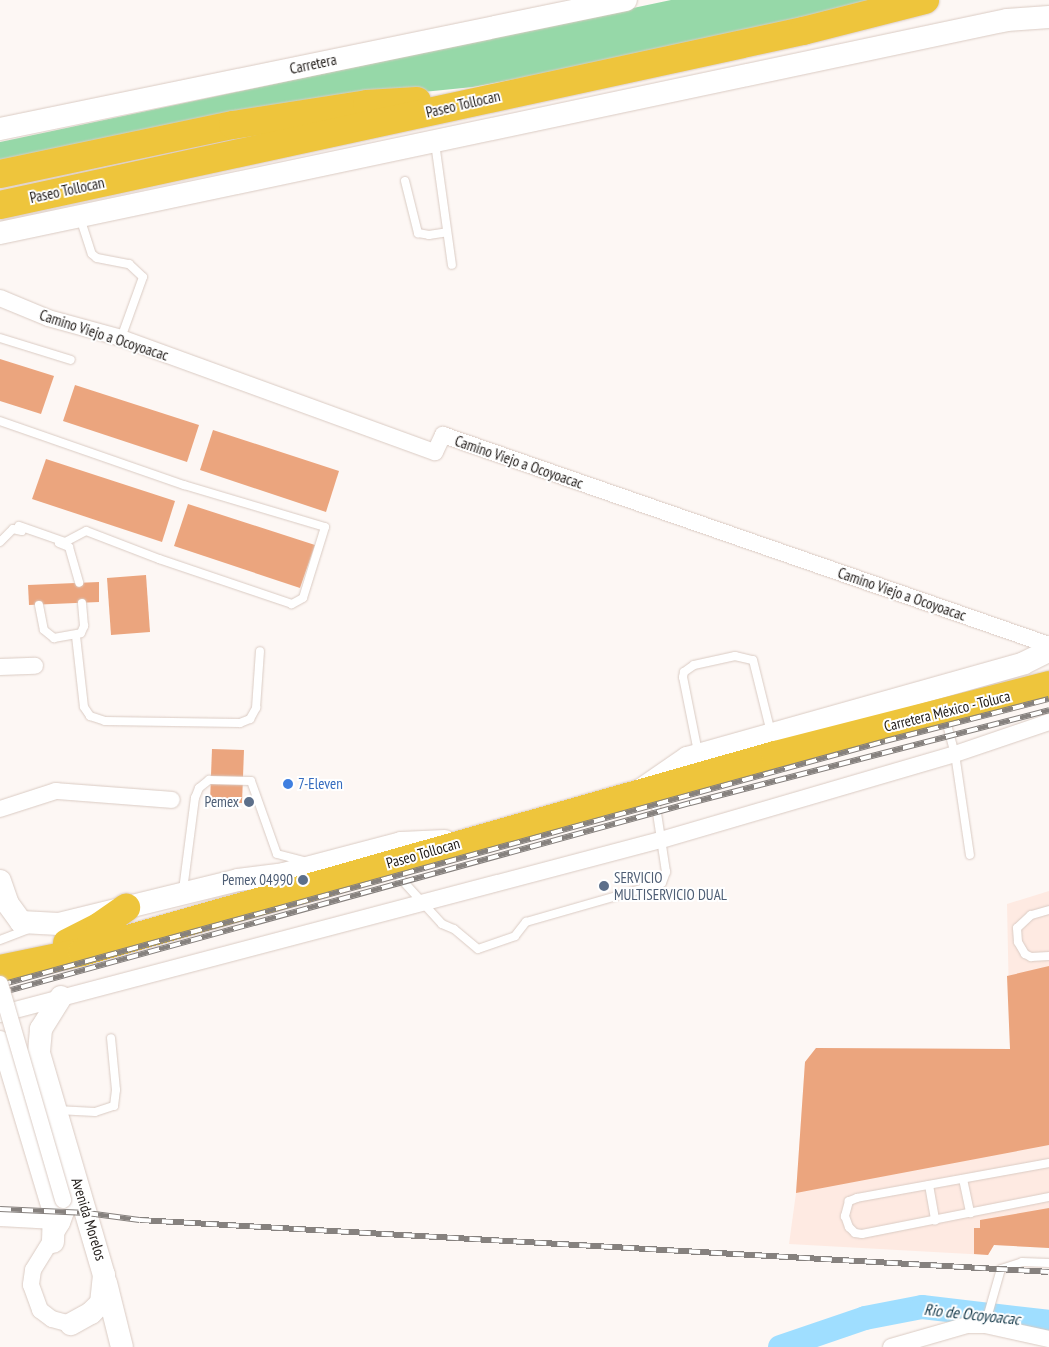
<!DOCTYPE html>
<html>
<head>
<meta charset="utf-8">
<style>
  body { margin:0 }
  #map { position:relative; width:1049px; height:1347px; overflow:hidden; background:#fdf7f4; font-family:"PT Sans Narrow",sans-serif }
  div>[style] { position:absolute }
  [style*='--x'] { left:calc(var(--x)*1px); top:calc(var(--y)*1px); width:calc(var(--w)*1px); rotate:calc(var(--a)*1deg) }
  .industrial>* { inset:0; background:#feeae2 }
  .green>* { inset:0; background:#96d8a8 }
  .river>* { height:24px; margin:-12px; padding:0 12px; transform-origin:12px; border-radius:12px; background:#9fdeff }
  .building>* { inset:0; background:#eba57e }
  .roads { filter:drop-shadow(0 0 1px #dacbc3) drop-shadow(0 0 1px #dacbc3) }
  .lane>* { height:8px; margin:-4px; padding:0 4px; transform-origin:4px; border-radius:4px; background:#fff }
  .street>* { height:16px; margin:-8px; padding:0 8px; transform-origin:8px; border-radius:8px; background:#fff }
  .secondary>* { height:22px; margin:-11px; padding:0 11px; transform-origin:11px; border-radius:11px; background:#fff }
  .highway>* { height:28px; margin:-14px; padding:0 14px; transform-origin:14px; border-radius:14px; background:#eec53c }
  .rail>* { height:5.5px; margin-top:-2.75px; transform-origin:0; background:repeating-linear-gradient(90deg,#fff 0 11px,#86817e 0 22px); box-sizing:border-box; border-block:1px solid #86817e }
  .bridges { filter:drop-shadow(0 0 1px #dacbc3) drop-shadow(0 0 1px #dacbc3) }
  .street-bridge>* { height:16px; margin:-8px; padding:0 8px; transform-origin:8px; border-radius:8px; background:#fff }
  .dots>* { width:14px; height:14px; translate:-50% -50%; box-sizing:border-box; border:2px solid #fff; border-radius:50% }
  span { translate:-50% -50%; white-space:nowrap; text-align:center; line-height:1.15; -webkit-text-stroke:4px #fff; paint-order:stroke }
  .street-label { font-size:15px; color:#1f1a17 }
  .shop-label { font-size:15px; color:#366cbe }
  .left { translate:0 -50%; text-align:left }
  .service-label { font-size:15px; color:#4e5e75 }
  .right { translate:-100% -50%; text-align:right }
  .water-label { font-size:16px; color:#123748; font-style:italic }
</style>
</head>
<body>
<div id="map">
  <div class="industrial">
    <div style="clip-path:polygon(1049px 891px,1049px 1248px,994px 1245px,988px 1255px,789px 1244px,796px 1193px,805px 1062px,816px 1048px,1010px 1049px,1007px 904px)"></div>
  </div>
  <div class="green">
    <div style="clip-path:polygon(671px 0,918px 0,841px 18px,473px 87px,423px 92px,0 171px,0 142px)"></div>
  </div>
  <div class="river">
    <div style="--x:780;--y:1347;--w:90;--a:-18.8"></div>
    <div style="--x:865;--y:1318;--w:58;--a:-10.9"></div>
    <div style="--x:922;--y:1307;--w:128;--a:6.7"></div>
  </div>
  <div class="building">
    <div style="clip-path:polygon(0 359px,54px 376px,41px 414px,0 401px)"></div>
    <div style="clip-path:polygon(75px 385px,199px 425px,187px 462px,63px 421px)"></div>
    <div style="clip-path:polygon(213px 430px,339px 471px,326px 512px,200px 470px)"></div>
    <div style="clip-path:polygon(46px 459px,175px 501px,162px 542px,32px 499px)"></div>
    <div style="clip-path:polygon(188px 504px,315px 545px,300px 588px,174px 546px)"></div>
    <div style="clip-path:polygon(146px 575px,150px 632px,111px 635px,107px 578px)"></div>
    <div style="clip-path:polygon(99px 582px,99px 602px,29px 605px,28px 585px)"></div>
    <div style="clip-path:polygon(212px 749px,244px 750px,242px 803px,210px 802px)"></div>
    <div style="clip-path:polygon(1049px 966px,1049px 1145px,796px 1193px,805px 1062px,816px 1048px,1010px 1049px,1007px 976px)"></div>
    <div style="clip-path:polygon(1049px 1208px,1049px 1248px,994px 1245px,988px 1255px,974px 1254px,974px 1228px,980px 1228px,980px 1220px)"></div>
  </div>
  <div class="roads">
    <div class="lane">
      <div style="--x:435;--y:143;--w:123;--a:82.1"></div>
      <div style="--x:405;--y:181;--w:54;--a:76"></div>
      <div style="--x:418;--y:233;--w:11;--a:10"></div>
      <div style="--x:429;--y:235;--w:18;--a:-9"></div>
      <div style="--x:83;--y:227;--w:28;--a:72"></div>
      <div style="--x:92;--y:254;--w:6;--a:39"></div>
      <div style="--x:97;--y:258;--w:33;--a:11"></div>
      <div style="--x:129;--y:264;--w:19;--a:43"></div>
      <div style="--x:143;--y:277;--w:65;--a:109.8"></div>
      <div style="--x:0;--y:338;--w:74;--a:17.2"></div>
      <div style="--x:0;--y:421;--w:195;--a:19.2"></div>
      <div style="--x:184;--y:485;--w:147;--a:16.6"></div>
      <div style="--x:325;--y:527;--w:74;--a:107.2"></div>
      <div style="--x:303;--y:598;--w:13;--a:151"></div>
      <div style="--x:292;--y:604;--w:140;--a:-161.3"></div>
      <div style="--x:159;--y:559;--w:78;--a:-159"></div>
      <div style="--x:86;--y:531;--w:24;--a:152"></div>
      <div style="--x:65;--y:542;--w:49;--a:-160.8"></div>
      <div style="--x:0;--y:542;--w:18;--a:-45"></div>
      <div style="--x:13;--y:529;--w:9;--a:13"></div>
      <div style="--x:59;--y:543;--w:11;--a:22"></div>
      <div style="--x:69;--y:547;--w:37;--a:74"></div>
      <div style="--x:39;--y:605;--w:25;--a:79"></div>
      <div style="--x:44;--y:630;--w:13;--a:39"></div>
      <div style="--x:54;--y:638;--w:27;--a:-10"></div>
      <div style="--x:81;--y:633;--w:8;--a:-67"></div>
      <div style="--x:84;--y:626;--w:23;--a:-95"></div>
      <div style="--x:76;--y:636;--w:71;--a:83.6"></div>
      <div style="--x:84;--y:707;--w:11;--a:56"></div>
      <div style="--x:90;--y:716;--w:16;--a:18"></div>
      <div style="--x:105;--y:721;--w:135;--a:0.8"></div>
      <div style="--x:240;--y:723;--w:11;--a:-22"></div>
      <div style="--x:250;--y:719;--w:13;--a:-61"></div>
      <div style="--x:256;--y:708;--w:57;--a:-86"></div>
      <div style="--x:945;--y:717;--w:38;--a:75"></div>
      <div style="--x:955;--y:754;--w:102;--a:81.6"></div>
      <div style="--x:698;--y:752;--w:76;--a:-101.3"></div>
      <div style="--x:683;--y:677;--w:5;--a:-79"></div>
      <div style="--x:684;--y:672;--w:12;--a:-35"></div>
      <div style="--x:694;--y:665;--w:42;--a:-12.4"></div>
      <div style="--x:735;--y:656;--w:18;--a:13"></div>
      <div style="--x:753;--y:660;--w:75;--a:76.1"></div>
      <div style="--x:392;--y:869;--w:74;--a:47.7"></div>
      <div style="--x:442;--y:924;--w:13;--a:23"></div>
      <div style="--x:454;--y:929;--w:31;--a:40"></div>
      <div style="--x:478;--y:949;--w:39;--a:-19"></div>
      <div style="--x:515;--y:936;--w:18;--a:-52"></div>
      <div style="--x:526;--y:922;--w:141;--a:-16"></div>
      <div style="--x:662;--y:883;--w:12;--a:-70"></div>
      <div style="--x:666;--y:872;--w:79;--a:-98.7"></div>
      <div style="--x:183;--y:890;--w:93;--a:-82.6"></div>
      <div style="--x:195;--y:798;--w:11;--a:-68"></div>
      <div style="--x:199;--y:788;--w:13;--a:-39"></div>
      <div style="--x:209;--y:780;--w:42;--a:1.4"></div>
      <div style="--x:251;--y:781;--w:77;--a:70.4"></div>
      <div style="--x:277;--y:854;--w:27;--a:15"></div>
      <div style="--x:1049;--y:910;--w:19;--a:164"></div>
      <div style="--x:1031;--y:915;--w:19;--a:137"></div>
      <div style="--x:1017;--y:928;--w:14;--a:86"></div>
      <div style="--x:1018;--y:942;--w:14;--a:60"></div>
      <div style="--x:1025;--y:954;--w:7;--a:27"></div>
      <div style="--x:1031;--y:957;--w:18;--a:-3"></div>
      <div style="--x:0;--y:940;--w:30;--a:-21"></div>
      <div style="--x:57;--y:1110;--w:38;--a:3"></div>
      <div style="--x:95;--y:1112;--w:20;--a:-18"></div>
      <div style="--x:114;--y:1106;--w:16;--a:-83"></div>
      <div style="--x:116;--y:1090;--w:52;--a:-95.5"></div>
      <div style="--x:1049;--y:1163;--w:195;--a:169.7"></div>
      <div style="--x:857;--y:1198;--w:9;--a:159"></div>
      <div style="--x:849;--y:1201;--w:16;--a:105"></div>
      <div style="--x:845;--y:1216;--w:12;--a:70"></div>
      <div style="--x:849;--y:1227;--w:8;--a:45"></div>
      <div style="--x:855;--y:1233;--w:7;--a:8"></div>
      <div style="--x:862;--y:1234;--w:191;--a:-11.2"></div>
      <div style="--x:963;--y:1179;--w:35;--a:78"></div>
      <div style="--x:929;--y:1185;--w:36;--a:80"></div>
      <div style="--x:985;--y:1325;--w:58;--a:-74.1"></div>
      <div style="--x:1001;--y:1269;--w:22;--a:-18"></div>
      <div style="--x:1022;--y:1262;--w:27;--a:2"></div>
    </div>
    <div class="street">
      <div style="--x:0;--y:298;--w:52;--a:22.6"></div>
      <div style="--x:48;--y:318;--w:76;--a:15.3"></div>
      <div style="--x:121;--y:338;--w:334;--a:20"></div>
      <div style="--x:435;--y:452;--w:19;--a:-65"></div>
      <div style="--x:443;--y:435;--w:641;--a:19.11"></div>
      <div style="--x:0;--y:667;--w:35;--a:-2"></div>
      <div style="--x:0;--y:809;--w:59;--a:-17.8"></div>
      <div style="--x:56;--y:791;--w:116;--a:4.4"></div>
      <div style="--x:0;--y:1014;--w:684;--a:-14.75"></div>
      <div style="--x:661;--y:840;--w:306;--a:-16.3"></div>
      <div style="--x:955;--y:754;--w:99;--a:-18.8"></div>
      <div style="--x:63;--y:1200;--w:12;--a:76"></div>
      <div style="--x:66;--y:1212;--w:12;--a:110"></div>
      <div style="--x:62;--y:1223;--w:55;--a:121.7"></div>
      <div style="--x:33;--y:1270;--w:15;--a:98"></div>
      <div style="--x:31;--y:1285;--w:27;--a:70"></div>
      <div style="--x:40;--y:1310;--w:15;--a:37"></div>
      <div style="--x:52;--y:1319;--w:20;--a:15"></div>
      <div style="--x:0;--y:1218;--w:55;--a:3.1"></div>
      <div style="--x:891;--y:1347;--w:79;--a:-16.1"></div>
      <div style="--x:967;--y:1325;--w:18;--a:0"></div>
      <div style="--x:985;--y:1325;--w:66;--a:12.3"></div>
    </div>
    <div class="secondary">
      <div style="--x:0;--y:129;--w:639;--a:-11.64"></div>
      <div style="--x:0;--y:233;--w:1029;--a:-11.94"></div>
      <div style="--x:1007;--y:20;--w:42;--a:-4.1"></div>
      <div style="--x:642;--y:789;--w:55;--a:-34.6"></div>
      <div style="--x:687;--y:758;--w:350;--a:-15.7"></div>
      <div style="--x:1024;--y:663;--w:28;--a:-26"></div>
      <div style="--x:0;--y:881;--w:24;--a:71"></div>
      <div style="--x:8;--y:904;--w:22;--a:54"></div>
      <div style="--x:21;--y:922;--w:38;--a:3"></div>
      <div style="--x:59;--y:924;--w:184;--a:-13.8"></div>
      <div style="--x:238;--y:880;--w:46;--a:-7.4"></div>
      <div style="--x:284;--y:874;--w:121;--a:-14.8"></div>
      <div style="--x:401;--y:843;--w:44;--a:-2.6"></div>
      <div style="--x:61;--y:997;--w:38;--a:122"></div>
      <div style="--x:41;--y:1029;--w:24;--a:95"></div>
      <div style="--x:39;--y:1053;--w:231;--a:73.7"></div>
      <div style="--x:104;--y:1275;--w:28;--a:96"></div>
      <div style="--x:101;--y:1303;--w:14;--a:135"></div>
      <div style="--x:91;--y:1313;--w:23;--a:151"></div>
      <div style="--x:0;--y:1042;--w:22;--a:66"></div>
      <div style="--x:9;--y:1062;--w:157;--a:73.3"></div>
      <div style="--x:54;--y:1212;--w:30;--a:92"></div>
      <div style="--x:106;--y:1283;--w:66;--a:76"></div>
    </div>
    <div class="highway">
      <div style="--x:0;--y:174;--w:238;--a:-11.9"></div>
      <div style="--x:233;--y:125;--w:136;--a:-8.9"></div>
      <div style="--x:367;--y:104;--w:50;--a:-3.4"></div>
      <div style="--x:0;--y:205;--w:822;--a:-12.23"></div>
      <div style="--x:803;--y:31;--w:126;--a:-14.3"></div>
      <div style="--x:67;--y:943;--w:37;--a:-27"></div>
      <div style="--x:100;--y:926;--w:32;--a:-35"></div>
      <div style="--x:0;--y:969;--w:84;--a:-11.7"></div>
      <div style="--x:82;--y:952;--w:720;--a:-15.87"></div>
      <div style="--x:775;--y:755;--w:283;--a:-14.3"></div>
    </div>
  </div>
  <div class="rail">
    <div style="--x:0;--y:985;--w:918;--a:-15.41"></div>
    <div style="--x:885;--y:741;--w:169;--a:-14.4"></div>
    <div style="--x:0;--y:993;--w:716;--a:-15.4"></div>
    <div style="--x:690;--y:803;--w:371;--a:-14.5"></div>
    <div style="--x:0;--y:1209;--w:87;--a:2.6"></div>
    <div style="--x:87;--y:1213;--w:53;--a:7.5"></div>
    <div style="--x:140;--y:1220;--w:910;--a:3.27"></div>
  </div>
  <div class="bridges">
    <div class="street-bridge">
      <div style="--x:0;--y:984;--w:225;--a:73.7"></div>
    </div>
  </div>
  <div class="dots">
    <div style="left:288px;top:784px;background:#3f7fe0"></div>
    <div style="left:249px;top:802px;background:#5c6f8a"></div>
    <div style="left:303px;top:880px;background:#5c6f8a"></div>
    <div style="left:604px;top:886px;background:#5c6f8a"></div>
  </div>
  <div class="street-label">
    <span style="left:313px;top:64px;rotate:-12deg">Carretera</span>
    <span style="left:463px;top:104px;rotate:-13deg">Paseo Tollocan</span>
    <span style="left:67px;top:190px;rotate:-12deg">Paseo Tollocan</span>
    <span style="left:104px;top:335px;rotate:18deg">Camino Viejo a Ocoyoacac</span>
    <span style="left:519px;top:462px;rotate:19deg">Camino Viejo a Ocoyoacac</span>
    <span style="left:902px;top:594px;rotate:19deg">Camino Viejo a Ocoyoacac</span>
    <span style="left:947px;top:711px;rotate:-14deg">Carretera México - Toluca</span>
    <span style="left:423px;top:853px;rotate:-16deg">Paseo Tollocan</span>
    <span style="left:89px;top:1219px;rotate:73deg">Avenida Morelos</span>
  </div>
  <div class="shop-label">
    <span class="left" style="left:298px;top:784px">7-Eleven</span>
  </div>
  <div class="service-label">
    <span class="right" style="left:239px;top:802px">Pemex</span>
    <span class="left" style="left:614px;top:886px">SERVICIO<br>MULTISERVICIO DUAL</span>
    <span class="right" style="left:293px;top:880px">Pemex 04990</span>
  </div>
  <div class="water-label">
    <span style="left:972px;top:1314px;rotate:6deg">Rio de Ocoyoacac</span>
  </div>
</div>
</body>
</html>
